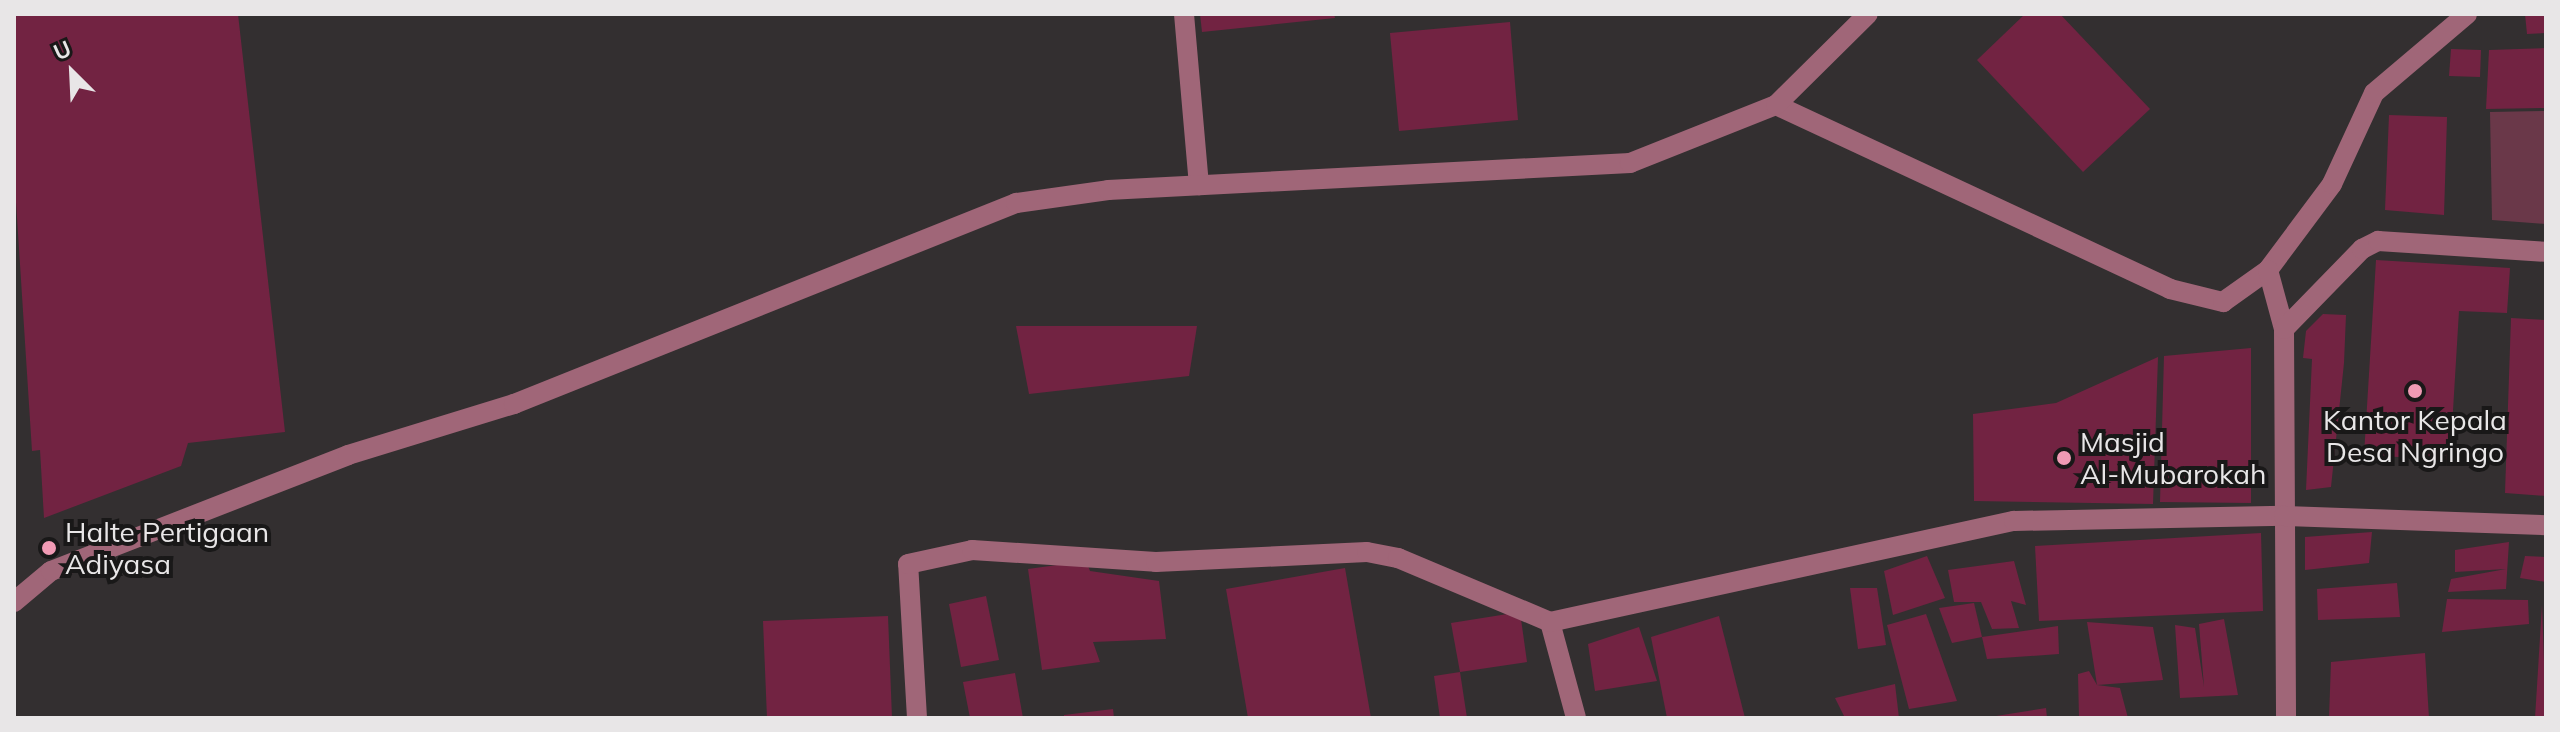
<!DOCTYPE html>
<html>
<head>
<meta charset="utf-8">
<style>
  body { margin:0 }
  #map { position:relative; width:2560px; height:732px; overflow:hidden; background:#332f30; font-family:Mulish,sans-serif }
  div>[style] { position:absolute }
  [style*='--x'] { left:calc(var(--x)*1px); top:calc(var(--y)*1px); width:calc(var(--w)*1px); rotate:calc(var(--a)*1deg) }
  .green>* { inset:0; background:#6a3849 }
  .building>* { inset:0; background:#722342 }
  .minor>* { height:20px; margin:-10px; padding:0 10px; transform-origin:10px; border-radius:10px; background:#a06678 }
  .dots>* { width:22px; height:22px; translate:-50% -50%; box-sizing:border-box; border:4px solid #191818; border-radius:50% }
  span { translate:-50% -50%; white-space:nowrap; text-align:center; line-height:1.15; -webkit-text-stroke:8px #191818; paint-order:stroke }
  .poi-label { font-size:28px; color:#e8e6e7 }
  .left { translate:0 -50%; text-align:left }
  .frame { position:absolute; inset:0; border:16px solid #e8e6e7; pointer-events:none }
  .north { position:absolute; left:32px; top:32px; width:80px; height:80px; -webkit-text-stroke:6px #191818; paint-order:stroke; rotate:336deg; font-size:22px; font-weight:700; line-height:32px; text-align:center; color:#e8e6e7 }
  .north::after { content:''; display:block; margin:auto; width:28px; height:36px; background:#e8e6e7; clip-path:polygon(50% 0,100% 100%,50% 72%,0 100%) }
</style>
</head>
<body>
<div id="map">
  <div class="green">
    <div style="clip-path:polygon(2546px 111px,2546px 224px,2492px 220px,2490px 112px)"></div>
  </div>
  <div class="building">
    <div style="clip-path:polygon(14px 14px,238px 14px,285px 432px,188px 443px,181px 466px,44px 518px,40px 450px,32px 451px,14px 171px)"></div>
    <div style="clip-path:polygon(1200px 14px,1334px 14px,1335px 18px,1202px 32px)"></div>
    <div style="clip-path:polygon(2025px 14px,2060px 14px,2150px 109px,2083px 172px,1977px 60px)"></div>
    <div style="clip-path:polygon(2525px 14px,2546px 14px,2546px 33px,2527px 34px)"></div>
    <div style="clip-path:polygon(1510px 22px,1518px 120px,1399px 131px,1390px 33px)"></div>
    <div style="clip-path:polygon(2546px 48px,2546px 108px,2486px 109px,2489px 50px)"></div>
    <div style="clip-path:polygon(2451px 49px,2481px 50px,2480px 77px,2449px 76px)"></div>
    <div style="clip-path:polygon(2389px 115px,2447px 117px,2444px 215px,2385px 210px)"></div>
    <div style="clip-path:polygon(2376px 260px,2510px 268px,2507px 313px,2459px 311px,2450px 460px,2364px 455px)"></div>
    <div style="clip-path:polygon(2323px 314px,2346px 315px,2344px 363px,2331px 487px,2306px 490px,2312px 359px,2303px 358px,2306px 331px)"></div>
    <div style="clip-path:polygon(2511px 318px,2546px 320px,2546px 496px,2505px 493px)"></div>
    <div style="clip-path:polygon(1016px 326px,1197px 326px,1189px 376px,1029px 394px)"></div>
    <div style="clip-path:polygon(2251px 348px,2251px 503px,2160px 502px,2164px 356px)"></div>
    <div style="clip-path:polygon(2158px 357px,2153px 504px,1974px 501px,1973px 414px,2056px 403px)"></div>
    <div style="clip-path:polygon(2372px 532px,2369px 563px,2305px 570px,2305px 537px)"></div>
    <div style="clip-path:polygon(2261px 533px,2263px 611px,2039px 621px,2035px 546px)"></div>
    <div style="clip-path:polygon(2509px 542px,2506px 589px,2448px 592px,2451px 579px,2506px 569px,2455px 572px,2455px 550px)"></div>
    <div style="clip-path:polygon(1927px 556px,1945px 598px,1893px 615px,1884px 571px)"></div>
    <div style="clip-path:polygon(2525px 556px,2546px 557px,2546px 582px,2520px 578px)"></div>
    <div style="clip-path:polygon(1086px 561px,1090px 571px,1159px 581px,1166px 639px,1093px 642px,1100px 662px,1042px 670px,1028px 569px)"></div>
    <div style="clip-path:polygon(2014px 561px,2026px 605px,2011px 601px,2019px 628px,1992px 629px,1981px 602px,1954px 602px,1948px 570px)"></div>
    <div style="clip-path:polygon(1345px 568px,1371px 718px,1248px 718px,1226px 589px)"></div>
    <div style="clip-path:polygon(2397px 583px,2400px 617px,2318px 620px,2317px 589px)"></div>
    <div style="clip-path:polygon(1850px 588px,1877px 588px,1886px 645px,1858px 649px)"></div>
    <div style="clip-path:polygon(986px 596px,999px 660px,961px 667px,949px 604px)"></div>
    <div style="clip-path:polygon(2447px 599px,2528px 600px,2529px 624px,2442px 632px)"></div>
    <div style="clip-path:polygon(1974px 603px,1982px 637px,1952px 643px,1939px 608px)"></div>
    <div style="clip-path:polygon(2542px 605px,2546px 718px,2535px 718px)"></div>
    <div style="clip-path:polygon(1520px 612px,1527px 662px,1460px 672px,1451px 623px)"></div>
    <div style="clip-path:polygon(1926px 614px,1957px 701px,1909px 709px,1887px 625px)"></div>
    <div style="clip-path:polygon(888px 616px,892px 718px,767px 718px,763px 621px)"></div>
    <div style="clip-path:polygon(1719px 616px,1745px 718px,1667px 718px,1651px 637px)"></div>
    <div style="clip-path:polygon(2224px 619px,2238px 695px,2180px 698px,2175px 625px,2195px 628px,2204px 687px,2199px 624px)"></div>
    <div style="clip-path:polygon(2087px 622px,2153px 627px,2163px 680px,2097px 685px)"></div>
    <div style="clip-path:polygon(2058px 626px,2059px 654px,1987px 659px,1982px 637px)"></div>
    <div style="clip-path:polygon(1639px 627px,1657px 681px,1595px 691px,1588px 644px)"></div>
    <div style="clip-path:polygon(2425px 653px,2429px 718px,2329px 718px,2331px 662px)"></div>
    <div style="clip-path:polygon(2089px 671px,2097px 685px,2120px 688px,2128px 718px,2079px 718px,2078px 674px)"></div>
    <div style="clip-path:polygon(1460px 672px,1467px 718px,1440px 718px,1434px 676px)"></div>
    <div style="clip-path:polygon(1015px 673px,1023px 718px,970px 718px,963px 682px)"></div>
    <div style="clip-path:polygon(1895px 684px,1899px 718px,1845px 718px,1835px 698px)"></div>
    <div style="clip-path:polygon(2046px 708px,2047px 718px,1996px 718px,1996px 716px)"></div>
    <div style="clip-path:polygon(1113px 709px,1114px 718px,1064px 718px,1064px 715px)"></div>
  </div>
  <div class="minor">
    <div style="--x:1184;--y:14;--w:172;--a:85"></div>
    <div style="--x:1776;--y:105;--w:435;--a:25"></div>
    <div style="--x:2170;--y:289;--w:55;--a:13.8"></div>
    <div style="--x:2223;--y:302;--w:55;--a:-35.4"></div>
    <div style="--x:2268;--y:270;--w:107;--a:-53.3"></div>
    <div style="--x:2332;--y:184;--w:100;--a:-65.2"></div>
    <div style="--x:2374;--y:93;--w:122;--a:-40.3"></div>
    <div style="--x:2268;--y:270;--w:61;--a:74.8"></div>
    <div style="--x:2284;--y:329;--w:389;--a:89.7"></div>
    <div style="--x:2284;--y:329;--w:112;--a:-45.7"></div>
    <div style="--x:2362;--y:249;--w:18;--a:-27"></div>
    <div style="--x:2378;--y:241;--w:168;--a:3.7"></div>
    <div style="--x:14;--y:602;--w:48;--a:-40"></div>
    <div style="--x:51;--y:571;--w:319;--a:-21.3"></div>
    <div style="--x:348;--y:455;--w:174;--a:-17.1"></div>
    <div style="--x:514;--y:404;--w:541;--a:-21.82"></div>
    <div style="--x:1016;--y:203;--w:93;--a:-8"></div>
    <div style="--x:1108;--y:190;--w:523;--a:-2.96"></div>
    <div style="--x:1630;--y:163;--w:157;--a:-21.7"></div>
    <div style="--x:1776;--y:105;--w:129;--a:-44.7"></div>
    <div style="--x:1550;--y:622;--w:99;--a:74.8"></div>
    <div style="--x:917;--y:718;--w:154;--a:-93.3"></div>
    <div style="--x:908;--y:564;--w:66;--a:-12.3"></div>
    <div style="--x:972;--y:550;--w:184;--a:3.7"></div>
    <div style="--x:1156;--y:562;--w:211;--a:-2.7"></div>
    <div style="--x:1367;--y:552;--w:32;--a:11"></div>
    <div style="--x:1398;--y:558;--w:165;--a:22.8"></div>
    <div style="--x:1550;--y:622;--w:475;--a:-12.3"></div>
    <div style="--x:2014;--y:521;--w:270;--a:-1.1"></div>
    <div style="--x:2284;--y:516;--w:262;--a:2"></div>
  </div>
  <div class="dots">
    <div style="left:2415px;top:391px;background:#f09ab4"></div>
    <div style="left:2064px;top:458px;background:#f09ab4"></div>
    <div style="left:49px;top:548px;background:#f09ab4"></div>
  </div>
  <div class="poi-label">
    <span style="left:2415px;top:436px">Kantor Kepala<br>Desa Ngringo</span>
    <span class="left" style="left:2080px;top:458px">Masjid<br>Al-Mubarokah</span>
    <span class="left" style="left:65px;top:548px">Halte Pertigaan<br>Adiyasa</span>
  </div>
  <div class="frame"></div>
  <div class="north">U</div>
</div>
</body>
</html>
